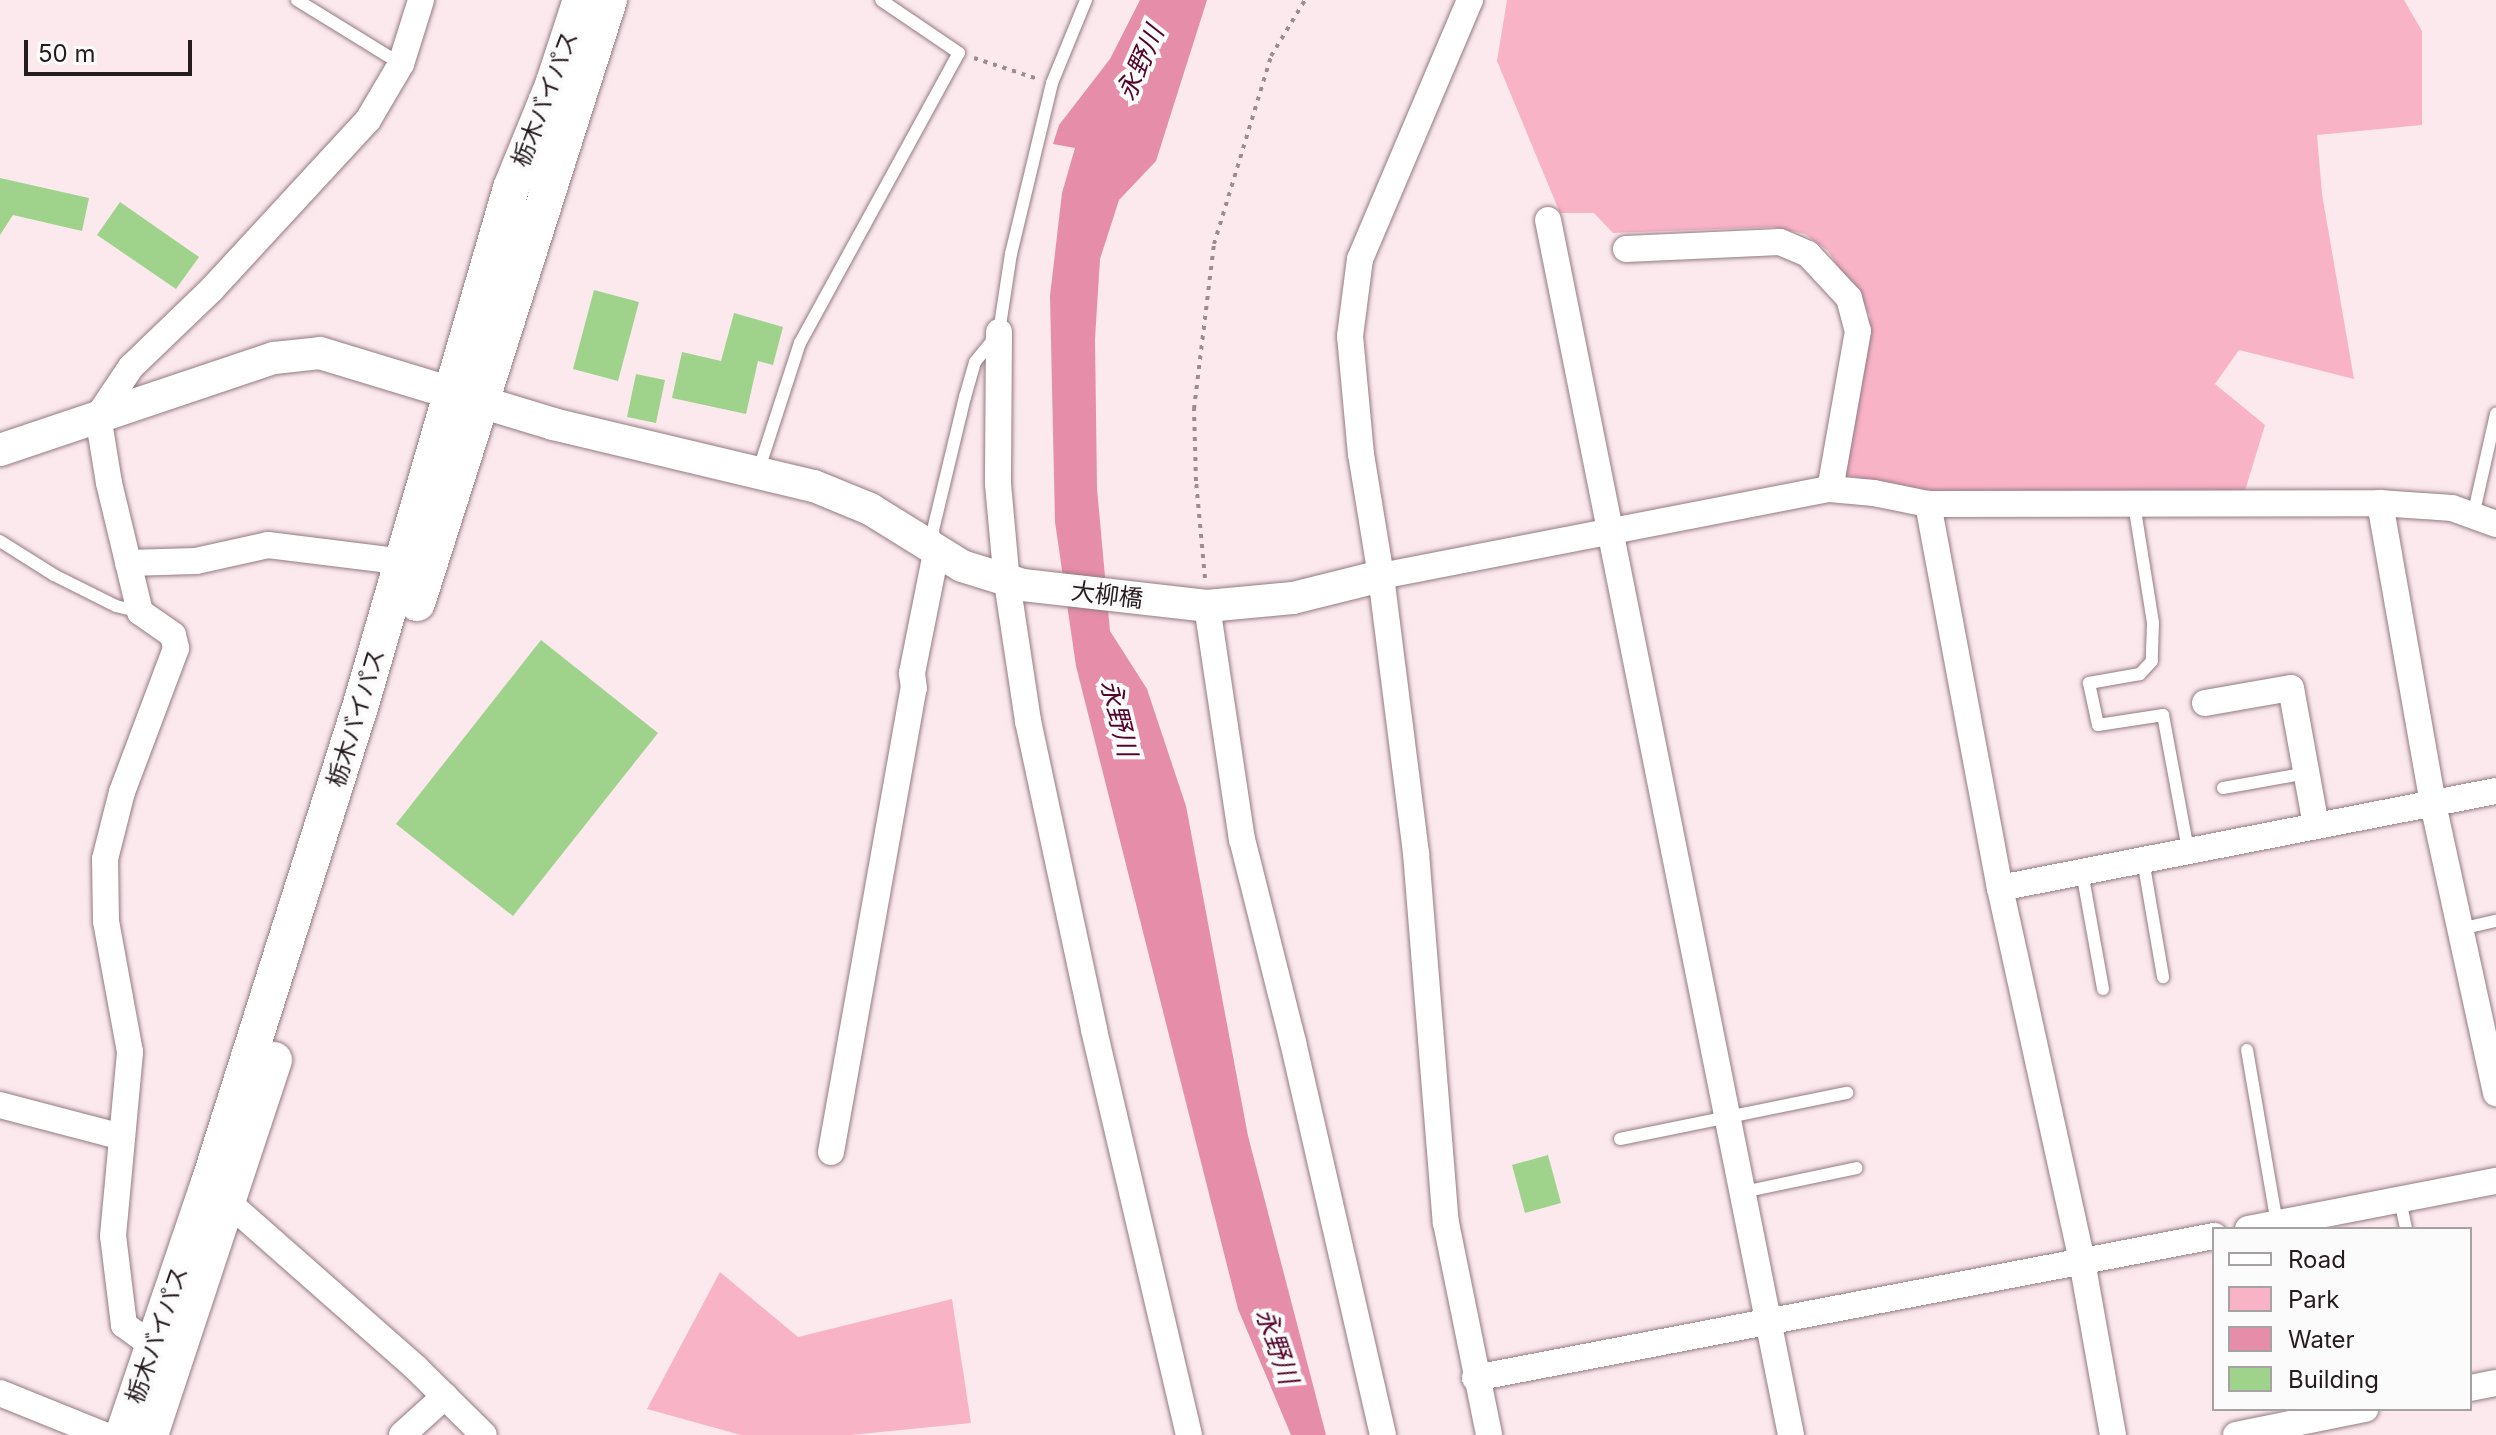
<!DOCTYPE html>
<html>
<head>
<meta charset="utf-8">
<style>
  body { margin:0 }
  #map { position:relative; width:2496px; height:1435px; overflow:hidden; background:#fbe9ee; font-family:Inter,"Noto Sans JP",sans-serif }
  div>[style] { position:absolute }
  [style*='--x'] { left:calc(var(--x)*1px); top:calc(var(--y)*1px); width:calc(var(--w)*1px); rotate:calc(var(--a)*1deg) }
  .green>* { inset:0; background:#f9b3c7 }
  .water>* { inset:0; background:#e68da9 }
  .building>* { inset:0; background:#9fd38b }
  .path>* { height:4px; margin-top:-2px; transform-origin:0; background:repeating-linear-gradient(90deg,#9b8c90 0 4px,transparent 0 10px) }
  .roads { filter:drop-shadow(0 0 2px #947a81) drop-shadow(0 0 2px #947a81) }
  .service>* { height:12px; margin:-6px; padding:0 6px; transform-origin:6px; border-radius:6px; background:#fff }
  .minor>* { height:26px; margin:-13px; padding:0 13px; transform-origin:13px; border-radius:13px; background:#fff }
  .tertiary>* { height:32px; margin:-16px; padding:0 16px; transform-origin:16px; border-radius:16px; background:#fff }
  .secondary>* { height:36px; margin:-18px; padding:0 18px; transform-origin:18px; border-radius:18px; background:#fff }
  span { translate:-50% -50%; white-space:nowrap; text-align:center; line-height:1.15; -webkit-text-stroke:8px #fbfbfb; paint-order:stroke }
  .street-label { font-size:24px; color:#261b1e }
  .water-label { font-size:26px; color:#54042a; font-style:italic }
  .legend { position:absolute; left:2212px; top:1227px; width:260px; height:184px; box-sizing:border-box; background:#fbfbfb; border:2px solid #a6a1a3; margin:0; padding:10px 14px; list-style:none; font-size:24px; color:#261b1e }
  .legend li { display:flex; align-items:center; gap:16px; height:40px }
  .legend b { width:40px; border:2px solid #a6a1a3 }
  .scale { position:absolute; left:24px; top:40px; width:168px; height:36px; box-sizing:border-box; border:4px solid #261b1e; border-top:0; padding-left:10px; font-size:24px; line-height:28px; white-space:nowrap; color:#261b1e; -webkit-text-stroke:6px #fbfbfb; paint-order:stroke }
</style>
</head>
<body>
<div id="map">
  <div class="green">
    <div style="clip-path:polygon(1507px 0,2404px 0,2422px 31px,2422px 125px,2317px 135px,2322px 194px,2354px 379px,2239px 350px,2215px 384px,2265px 425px,2244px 494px,1925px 493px,1845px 475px,1870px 315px,1828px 251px,1805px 234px,1773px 227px,1613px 233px,1594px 213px,1560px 213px,1497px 61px)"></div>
    <div style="clip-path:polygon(720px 1272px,798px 1337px,952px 1299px,971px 1423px,851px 1435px,741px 1435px,647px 1409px)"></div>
  </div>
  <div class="water">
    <div style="clip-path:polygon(1140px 0,1207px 0,1156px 161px,1119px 200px,1100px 259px,1095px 339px,1097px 489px,1110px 631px,1147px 689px,1186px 806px,1248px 1136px,1326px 1435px,1291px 1435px,1238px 1309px,1076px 666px,1055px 522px,1050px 296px,1062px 193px,1075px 148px,1053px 144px,1059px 125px,1110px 59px)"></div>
  </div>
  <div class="building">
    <div style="clip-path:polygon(0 178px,89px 198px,82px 231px,13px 215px,0 235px)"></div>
    <div style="clip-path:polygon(120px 202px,199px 257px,176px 289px,97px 235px)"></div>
    <div style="clip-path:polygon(594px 290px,639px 302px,618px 381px,573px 369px)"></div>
    <div style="clip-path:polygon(734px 313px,783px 327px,773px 365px,758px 361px,746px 414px,672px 398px,682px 352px,721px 361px)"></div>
    <div style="clip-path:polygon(636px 374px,665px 380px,656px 423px,627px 417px)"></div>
    <div style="clip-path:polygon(541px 640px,658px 733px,513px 916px,396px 824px)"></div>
    <div style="clip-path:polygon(1548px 1155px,1561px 1203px,1525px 1213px,1512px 1165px)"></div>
  </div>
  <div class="path">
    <div style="--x:974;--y:58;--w:67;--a:18.2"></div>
    <div style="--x:1205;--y:578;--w:97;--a:-95.3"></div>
    <div style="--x:1196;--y:481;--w:72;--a:-91.6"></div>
    <div style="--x:1194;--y:409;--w:166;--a:-83.1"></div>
    <div style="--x:1214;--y:244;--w:196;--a:-73.1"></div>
    <div style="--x:1271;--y:56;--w:66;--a:-58.7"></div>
  </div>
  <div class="roads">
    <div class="service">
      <div style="--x:297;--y:0;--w:122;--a:31.6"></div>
      <div style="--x:758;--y:472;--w:136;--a:-72"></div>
      <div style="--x:800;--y:343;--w:331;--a:-61.3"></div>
      <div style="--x:959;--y:53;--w:94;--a:-145.8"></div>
      <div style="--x:2134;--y:504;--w:121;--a:80.9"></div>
      <div style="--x:2153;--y:623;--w:38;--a:92"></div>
      <div style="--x:2152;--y:661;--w:18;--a:133"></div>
      <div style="--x:2140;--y:674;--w:52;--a:170"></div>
      <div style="--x:2089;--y:683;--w:43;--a:77.9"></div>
      <div style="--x:2098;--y:725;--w:66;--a:-8.7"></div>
      <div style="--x:2163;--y:715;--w:137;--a:79.5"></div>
      <div style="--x:2473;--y:516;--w:105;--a:-77.3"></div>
      <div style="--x:0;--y:541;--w:64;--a:32.2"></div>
      <div style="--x:54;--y:575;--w:69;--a:26.6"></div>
      <div style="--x:116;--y:606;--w:25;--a:14"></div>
      <div style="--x:935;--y:546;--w:16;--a:-97"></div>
      <div style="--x:933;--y:530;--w:137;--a:-76.5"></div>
      <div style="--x:965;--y:397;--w:36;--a:-74"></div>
      <div style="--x:975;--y:362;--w:38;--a:-51"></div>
      <div style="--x:999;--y:332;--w:79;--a:-81.3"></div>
      <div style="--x:1011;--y:254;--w:176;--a:-76.5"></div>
      <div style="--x:1052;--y:83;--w:90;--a:-67.7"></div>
      <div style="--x:2223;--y:788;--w:85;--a:-10.1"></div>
      <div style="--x:2143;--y:860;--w:119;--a:80.3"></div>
      <div style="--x:2082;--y:872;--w:119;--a:79.8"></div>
      <div style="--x:2460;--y:929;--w:37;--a:-13"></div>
      <div style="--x:2247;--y:1050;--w:176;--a:80.2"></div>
      <div style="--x:1620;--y:1139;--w:232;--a:-11.5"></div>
      <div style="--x:1743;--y:1192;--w:116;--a:-11.9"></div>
      <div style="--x:2400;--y:1200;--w:30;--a:78"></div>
    </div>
    <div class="minor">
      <div style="--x:1470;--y:0;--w:281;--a:113"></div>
      <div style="--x:1360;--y:259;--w:78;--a:97.4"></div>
      <div style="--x:1350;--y:336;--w:119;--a:84.7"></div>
      <div style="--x:1361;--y:454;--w:124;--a:80.7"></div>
      <div style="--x:1381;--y:576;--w:279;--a:82.8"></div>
      <div style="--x:1416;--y:853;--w:371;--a:85.4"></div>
      <div style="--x:1446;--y:1223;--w:216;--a:78.5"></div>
      <div style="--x:1548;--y:220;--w:1239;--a:78.69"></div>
      <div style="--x:1626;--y:249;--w:154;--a:-2.6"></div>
      <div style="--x:1780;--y:242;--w:30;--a:23"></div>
      <div style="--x:1808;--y:254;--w:60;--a:47"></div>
      <div style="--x:1849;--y:298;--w:34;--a:75"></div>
      <div style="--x:1858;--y:331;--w:160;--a:100"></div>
      <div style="--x:999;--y:332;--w:152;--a:90.4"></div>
      <div style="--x:998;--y:484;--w:98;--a:84.8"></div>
      <div style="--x:1007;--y:582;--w:141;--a:81.4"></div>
      <div style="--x:1028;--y:721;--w:316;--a:77.9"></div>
      <div style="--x:1094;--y:1030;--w:416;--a:76.8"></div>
      <div style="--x:2380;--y:503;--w:306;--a:80"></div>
      <div style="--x:2433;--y:804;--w:296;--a:77.7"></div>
      <div style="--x:1928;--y:504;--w:391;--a:79.4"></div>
      <div style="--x:2000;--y:888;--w:382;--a:77.6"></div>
      <div style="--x:2082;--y:1261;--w:177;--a:79.9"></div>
      <div style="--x:128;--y:563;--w:68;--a:-1.7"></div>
      <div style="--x:196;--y:561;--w:74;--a:-12.5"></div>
      <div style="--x:268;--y:545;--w:137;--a:7.1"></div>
      <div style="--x:1381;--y:576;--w:457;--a:-11"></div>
      <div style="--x:1830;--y:489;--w:44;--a:5.2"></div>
      <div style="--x:1874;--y:493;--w:55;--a:11.5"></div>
      <div style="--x:1928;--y:504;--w:452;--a:-0.1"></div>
      <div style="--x:2380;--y:503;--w:72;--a:4"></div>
      <div style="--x:2452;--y:508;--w:47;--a:20"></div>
      <div style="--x:1207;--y:606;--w:236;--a:81.5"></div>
      <div style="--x:1242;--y:839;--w:209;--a:75.9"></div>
      <div style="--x:1293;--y:1042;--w:403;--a:77.1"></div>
      <div style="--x:2205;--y:703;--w:87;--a:-9.9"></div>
      <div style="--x:2291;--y:688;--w:140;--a:79.7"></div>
      <div style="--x:2000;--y:888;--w:505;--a:-11.07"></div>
      <div style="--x:0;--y:1105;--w:126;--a:14.7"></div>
      <div style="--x:831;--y:1152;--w:471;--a:-79.9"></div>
      <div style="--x:914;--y:688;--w:15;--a:-98"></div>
      <div style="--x:912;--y:673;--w:122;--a:-78.7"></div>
      <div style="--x:229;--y:1203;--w:249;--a:41.4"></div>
      <div style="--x:416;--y:1368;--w:95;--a:44.6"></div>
      <div style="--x:2248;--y:1229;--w:253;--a:-11"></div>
      <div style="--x:153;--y:1346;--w:36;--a:-144"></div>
      <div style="--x:124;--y:1325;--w:90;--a:-97"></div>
      <div style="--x:113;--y:1236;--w:185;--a:-84.7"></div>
      <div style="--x:130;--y:1052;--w:133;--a:-100.4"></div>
      <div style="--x:106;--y:921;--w:62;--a:-90.9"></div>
      <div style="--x:105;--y:859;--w:69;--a:-75.8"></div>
      <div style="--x:122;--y:792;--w:154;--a:-69.4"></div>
      <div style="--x:176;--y:648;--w:13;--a:-103"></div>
      <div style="--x:173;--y:635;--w:40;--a:-145.1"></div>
      <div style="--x:140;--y:612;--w:133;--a:-103.5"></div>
      <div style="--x:109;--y:483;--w:68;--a:-99.3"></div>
      <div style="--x:98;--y:416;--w:59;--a:-56"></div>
      <div style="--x:131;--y:367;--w:112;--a:-43.9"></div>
      <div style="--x:212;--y:289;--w:230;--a:-47.3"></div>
      <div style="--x:368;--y:120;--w:65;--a:-59.5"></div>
      <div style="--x:401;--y:64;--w:67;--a:-72.6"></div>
      <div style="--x:1475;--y:1378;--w:753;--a:-10.88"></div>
      <div style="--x:2470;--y:1388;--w:26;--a:-11"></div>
      <div style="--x:0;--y:1393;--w:112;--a:22"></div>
      <div style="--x:402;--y:1435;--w:58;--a:-42.2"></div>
      <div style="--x:2236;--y:1435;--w:132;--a:-11.4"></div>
    </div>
    <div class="tertiary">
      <div style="--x:0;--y:450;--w:289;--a:-18.6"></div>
      <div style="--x:274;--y:358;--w:46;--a:-6.2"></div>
      <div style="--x:320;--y:353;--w:244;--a:16.9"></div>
      <div style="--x:553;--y:424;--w:268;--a:13.4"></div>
      <div style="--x:814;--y:486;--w:61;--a:22.3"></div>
      <div style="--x:870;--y:509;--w:108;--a:31.8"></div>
      <div style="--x:962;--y:566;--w:64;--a:17.3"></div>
      <div style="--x:1023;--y:585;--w:185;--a:6.5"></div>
      <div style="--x:1207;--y:606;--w:86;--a:-5.3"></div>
      <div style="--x:1293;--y:598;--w:91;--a:-14"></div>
    </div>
    <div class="secondary">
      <div style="--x:417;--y:603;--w:633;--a:-72.34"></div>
      <div style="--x:123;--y:1435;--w:263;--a:-71.2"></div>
      <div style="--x:208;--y:1186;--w:506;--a:-72.39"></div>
      <div style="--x:361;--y:704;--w:537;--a:-73.79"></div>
      <div style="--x:511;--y:188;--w:111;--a:-67.8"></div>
      <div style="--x:553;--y:85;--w:89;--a:-71.8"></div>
      <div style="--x:150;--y:1435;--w:395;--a:-71.7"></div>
    </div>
  </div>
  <div class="street-label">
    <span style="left:545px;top:99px;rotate:-69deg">栃木バイパス</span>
    <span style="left:1107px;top:595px;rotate:7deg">大柳橋</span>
    <span style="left:356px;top:718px;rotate:-73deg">栃木バイパス</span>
    <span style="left:157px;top:1335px;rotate:-71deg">栃木バイパス</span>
  </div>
  <div class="water-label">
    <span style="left:1140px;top:63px;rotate:-66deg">永野川</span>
    <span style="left:1119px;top:718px;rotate:76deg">永野川</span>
    <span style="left:1277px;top:1346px;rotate:71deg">永野川</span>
  </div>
  <ul class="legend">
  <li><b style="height:10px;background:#fff"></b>Road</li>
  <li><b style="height:22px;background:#f9b3c7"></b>Park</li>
  <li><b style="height:22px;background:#e68da9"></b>Water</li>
  <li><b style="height:22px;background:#9fd38b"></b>Building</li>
  </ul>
  <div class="scale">50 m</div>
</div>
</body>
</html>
